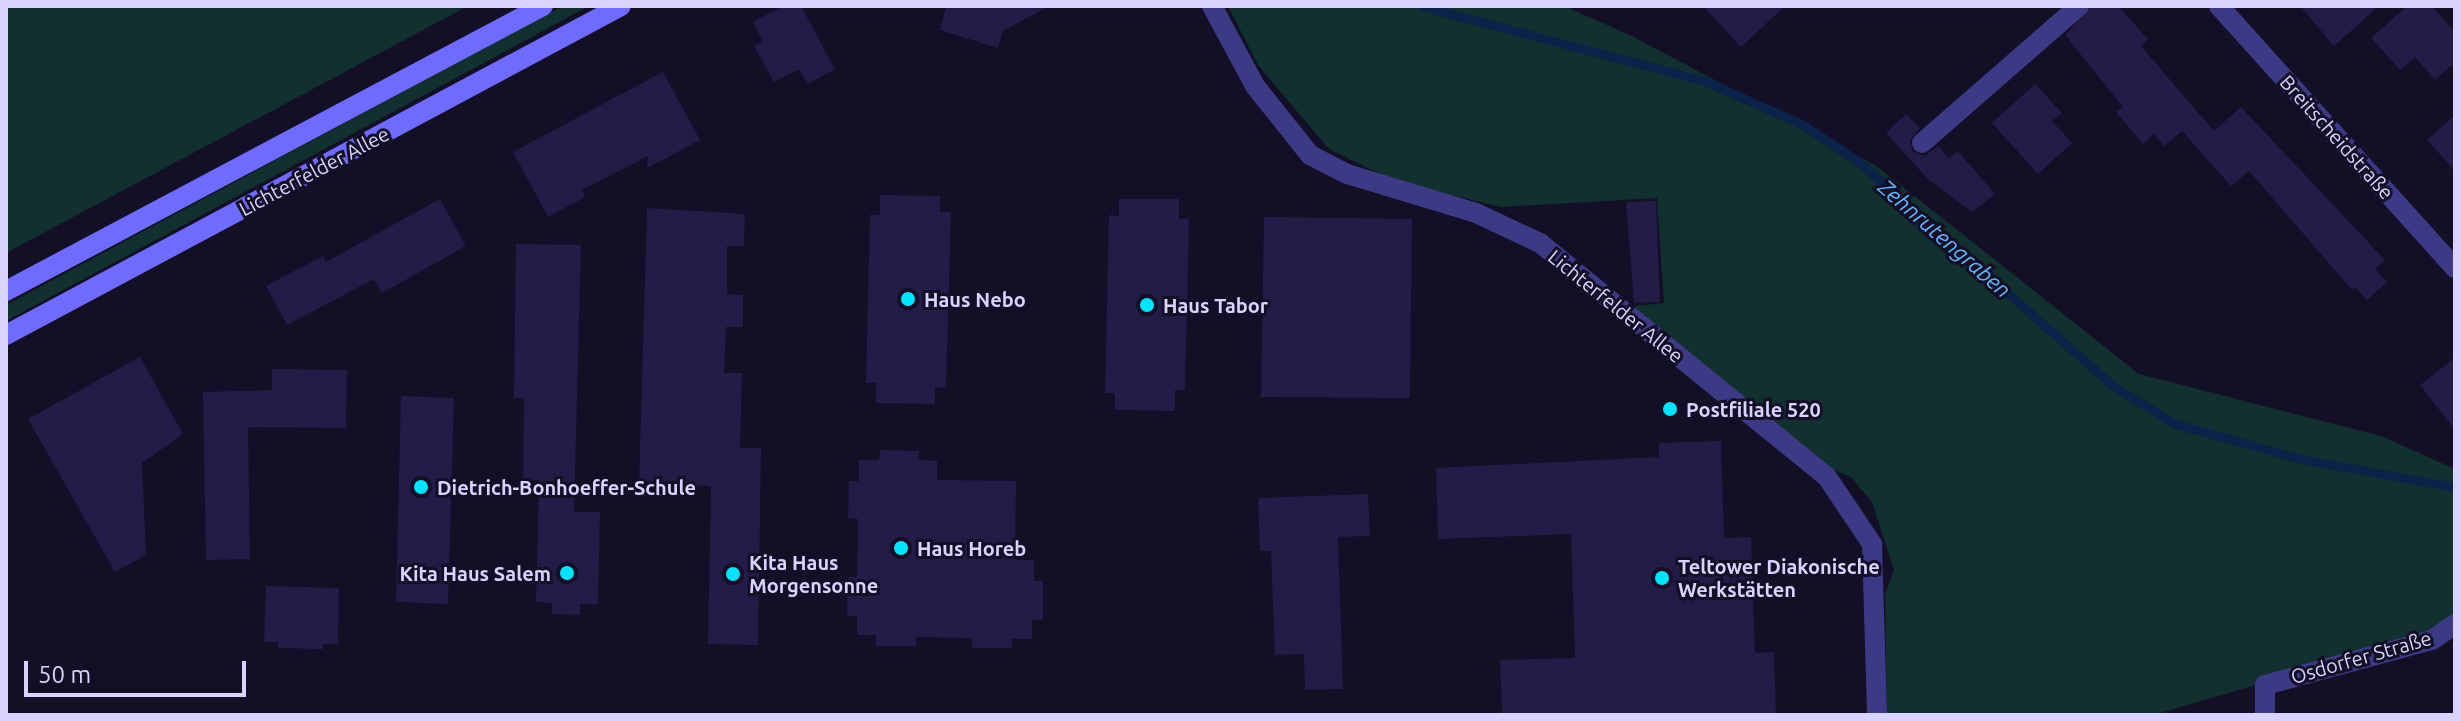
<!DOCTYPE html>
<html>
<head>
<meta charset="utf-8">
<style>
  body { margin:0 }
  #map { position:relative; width:2461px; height:721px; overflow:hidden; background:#130f26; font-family:Ubuntu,sans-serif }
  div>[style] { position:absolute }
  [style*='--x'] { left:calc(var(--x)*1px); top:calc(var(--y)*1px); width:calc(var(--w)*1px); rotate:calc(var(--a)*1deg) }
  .green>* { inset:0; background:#12302f }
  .stream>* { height:9px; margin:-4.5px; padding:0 4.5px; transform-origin:4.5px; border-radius:4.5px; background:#0c2248 }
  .building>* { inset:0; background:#241b47 }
  .street>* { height:20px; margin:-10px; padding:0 10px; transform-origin:10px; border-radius:10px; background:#3d3a85 }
  .secondary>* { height:20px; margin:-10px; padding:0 10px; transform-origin:10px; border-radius:10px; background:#6f6bff }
  .dots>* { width:22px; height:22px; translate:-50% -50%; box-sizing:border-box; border:4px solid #130f26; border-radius:50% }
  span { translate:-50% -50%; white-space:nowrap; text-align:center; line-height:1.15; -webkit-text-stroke:6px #130f26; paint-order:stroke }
  .street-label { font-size:20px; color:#d9d4ff }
  .poi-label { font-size:20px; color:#d9d4ff; font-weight:700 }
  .left { translate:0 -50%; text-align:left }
  .right { translate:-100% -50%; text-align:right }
  .water-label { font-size:22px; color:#62b6ff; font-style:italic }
  .frame { position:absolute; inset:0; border:8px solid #d9d4ff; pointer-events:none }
  .scale { position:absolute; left:24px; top:661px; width:222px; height:36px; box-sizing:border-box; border:4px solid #d9d4ff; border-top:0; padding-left:10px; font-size:24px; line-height:28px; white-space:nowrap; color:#d9d4ff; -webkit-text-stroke:6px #130f26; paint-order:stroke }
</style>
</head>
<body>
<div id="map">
  <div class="green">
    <div style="clip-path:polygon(6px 6px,468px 6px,6px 253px)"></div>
    <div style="clip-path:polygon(563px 6px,589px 6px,6px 321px,6px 305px)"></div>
    <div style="clip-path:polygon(1228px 6px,1564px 6px,1632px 36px,1878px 167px,2139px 374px,2381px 436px,2455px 469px,2455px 615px,2421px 637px,2153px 715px,1887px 715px,1885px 594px,1894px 570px,1872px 502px,1851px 477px,1829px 468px,1625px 307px,1664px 303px,1657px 198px,1501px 207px,1394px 181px,1329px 149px,1258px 65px)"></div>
  </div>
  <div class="stream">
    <div style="--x:1421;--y:6;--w:293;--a:14.8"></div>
    <div style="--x:1704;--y:81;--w:107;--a:23.7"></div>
    <div style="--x:1802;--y:124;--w:67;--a:33.5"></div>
    <div style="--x:1858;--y:161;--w:339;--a:41.4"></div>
    <div style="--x:2112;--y:385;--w:74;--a:31.8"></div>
    <div style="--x:2175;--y:424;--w:131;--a:15.5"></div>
    <div style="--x:2301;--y:459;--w:157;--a:10.3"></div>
  </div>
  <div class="building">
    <div style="clip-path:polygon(783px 6px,801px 6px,835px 69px,808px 84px,799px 69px,774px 82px,754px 46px,763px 42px,753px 22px)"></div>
    <div style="clip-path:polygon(946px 6px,1049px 6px,1003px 31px,998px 48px,940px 30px)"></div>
    <div style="clip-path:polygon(1703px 6px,1785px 6px,1741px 47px)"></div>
    <div style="clip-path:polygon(2092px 6px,2118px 6px,2148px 39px,2141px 46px,2214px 131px,2241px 107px,2385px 260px,2375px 269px,2387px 282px,2367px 300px,2355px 287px,2352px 290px,2249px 171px,2231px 186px,2182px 131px,2164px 146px,2154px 134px,2143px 144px,2116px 112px,2123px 107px,2065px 35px)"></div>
    <div style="clip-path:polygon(2300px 6px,2379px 6px,2334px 46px)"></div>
    <div style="clip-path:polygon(2407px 6px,2432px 6px,2455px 32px,2455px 62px,2435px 80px,2415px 57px,2400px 70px,2371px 38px)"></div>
    <div style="clip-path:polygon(663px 72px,700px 140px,647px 168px,648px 156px,582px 190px,585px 197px,548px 217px,513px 152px)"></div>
    <div style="clip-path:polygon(2035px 84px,2062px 113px,2052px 121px,2072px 143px,2038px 174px,1992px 123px)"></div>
    <div style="clip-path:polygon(1906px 114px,1920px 128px,1910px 140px,1913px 152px,1925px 156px,1938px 146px,1949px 158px,1958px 151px,1995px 194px,1972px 212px,1928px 179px,1886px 133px)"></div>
    <div style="clip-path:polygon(2455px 115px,2455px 171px,2427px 140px)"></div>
    <div style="clip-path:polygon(880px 195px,940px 196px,940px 212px,951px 212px,946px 388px,935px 387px,935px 404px,876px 403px,876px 383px,866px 383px,870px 215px,880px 215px)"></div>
    <div style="clip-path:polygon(440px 199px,466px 246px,382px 293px,374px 279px,287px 325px,266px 286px,323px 256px,326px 262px)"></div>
    <div style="clip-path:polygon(1119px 199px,1179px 199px,1179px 219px,1189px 219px,1185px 390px,1175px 390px,1175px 411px,1115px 410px,1115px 393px,1105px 393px,1109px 215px,1119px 216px)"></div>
    <div style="clip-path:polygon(1656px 201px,1660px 302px,1634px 303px,1626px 202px)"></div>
    <div style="clip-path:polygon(647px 208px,745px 214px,744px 246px,727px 246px,727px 294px,743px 295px,743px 327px,726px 327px,724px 373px,742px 373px,740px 448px,761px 448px,758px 645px,708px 644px,711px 486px,639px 485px)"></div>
    <div style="clip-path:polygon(1264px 217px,1412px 219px,1410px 398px,1261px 397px)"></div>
    <div style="clip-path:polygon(516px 244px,581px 245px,574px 512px,600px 512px,598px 604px,580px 604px,580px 615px,552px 614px,552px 603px,536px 602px,539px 480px,523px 480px,524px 398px,514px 398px)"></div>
    <div style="clip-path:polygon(140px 357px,183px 434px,142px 463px,146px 555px,115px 572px,28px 419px)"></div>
    <div style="clip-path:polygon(2455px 358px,2455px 430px,2420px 385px)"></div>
    <div style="clip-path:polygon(272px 369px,347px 370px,346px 428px,248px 427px,250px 559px,206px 560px,203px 392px,272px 390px)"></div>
    <div style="clip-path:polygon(401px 396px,454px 398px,448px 604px,396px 602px)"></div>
    <div style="clip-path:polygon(1721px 441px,1724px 538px,1751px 537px,1755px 653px,1774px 652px,1776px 715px,1502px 715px,1500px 660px,1575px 658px,1571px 534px,1438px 539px,1436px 468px,1659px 457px,1659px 443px)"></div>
    <div style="clip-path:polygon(880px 450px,919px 451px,919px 460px,937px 461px,937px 480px,1016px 481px,1015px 560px,1034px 560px,1034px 581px,1043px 581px,1043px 620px,1032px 620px,1032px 639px,1012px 639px,1012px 648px,972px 648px,972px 638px,916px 637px,916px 646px,876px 646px,876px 635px,857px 635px,857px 616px,847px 616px,848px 577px,857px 577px,858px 519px,848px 518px,849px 481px,859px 481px,859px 460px,879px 460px)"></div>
    <div style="clip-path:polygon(1368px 494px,1370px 536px,1338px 537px,1343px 689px,1305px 690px,1304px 654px,1275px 655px,1271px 551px,1260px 551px,1258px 498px)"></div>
    <div style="clip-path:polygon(266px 586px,339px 588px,338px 644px,323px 644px,323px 649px,278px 648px,278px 642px,264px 642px)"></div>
  </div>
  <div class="street">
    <div style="--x:1212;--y:6;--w:91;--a:61.7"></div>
    <div style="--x:1255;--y:86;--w:88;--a:51.4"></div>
    <div style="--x:1310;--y:155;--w:42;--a:27.2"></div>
    <div style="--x:1347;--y:174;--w:135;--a:16.8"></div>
    <div style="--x:1476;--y:213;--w:71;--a:25.1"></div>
    <div style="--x:1540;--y:243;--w:370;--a:39.2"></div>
    <div style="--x:1827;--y:477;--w:81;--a:56.1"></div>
    <div style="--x:1872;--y:544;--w:171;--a:88.3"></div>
    <div style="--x:2219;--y:6;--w:353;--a:48"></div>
    <div style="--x:1922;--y:143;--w:208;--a:-41.1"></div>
    <div style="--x:2265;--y:715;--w:30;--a:-90"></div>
    <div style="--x:2265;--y:685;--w:173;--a:-15.1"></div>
    <div style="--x:2432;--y:640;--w:28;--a:-35"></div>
  </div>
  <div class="secondary">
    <div style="--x:6;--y:291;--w:608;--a:-27.96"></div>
    <div style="--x:6;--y:335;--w:697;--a:-28.14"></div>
  </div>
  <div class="dots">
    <div style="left:908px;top:299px;background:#00e5ff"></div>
    <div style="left:1147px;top:305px;background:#00e5ff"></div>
    <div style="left:1670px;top:409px;background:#00e5ff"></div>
    <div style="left:421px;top:487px;background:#00e5ff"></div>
    <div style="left:901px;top:548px;background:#00e5ff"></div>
    <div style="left:567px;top:573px;background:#00e5ff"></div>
    <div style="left:733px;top:574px;background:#00e5ff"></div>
    <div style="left:1662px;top:578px;background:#00e5ff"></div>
  </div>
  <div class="street-label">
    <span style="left:2337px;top:137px;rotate:48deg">Breitscheidstraße</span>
    <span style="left:314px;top:171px;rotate:-28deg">Lichterfelder Allee</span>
    <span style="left:1616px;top:306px;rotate:39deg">Lichterfelder Allee</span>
    <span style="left:2361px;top:657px;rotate:-16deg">Osdorfer Straße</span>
  </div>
  <div class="poi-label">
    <span class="left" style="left:924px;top:299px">Haus Nebo</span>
    <span class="left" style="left:1163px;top:305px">Haus Tabor</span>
    <span class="left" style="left:1686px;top:409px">Postfiliale 520</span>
    <span class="left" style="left:437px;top:487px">Dietrich-Bonhoeffer-Schule</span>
    <span class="left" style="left:917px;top:548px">Haus Horeb</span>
    <span class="left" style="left:749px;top:574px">Kita Haus<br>Morgensonne</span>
    <span class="left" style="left:1678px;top:578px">Teltower Diakonische<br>Werkstätten</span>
    <span class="right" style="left:551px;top:573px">Kita Haus Salem</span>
  </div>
  <div class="water-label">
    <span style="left:1945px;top:238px;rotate:41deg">Zehnrutengraben</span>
  </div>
  <div class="frame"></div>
  <div class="scale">50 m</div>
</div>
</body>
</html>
